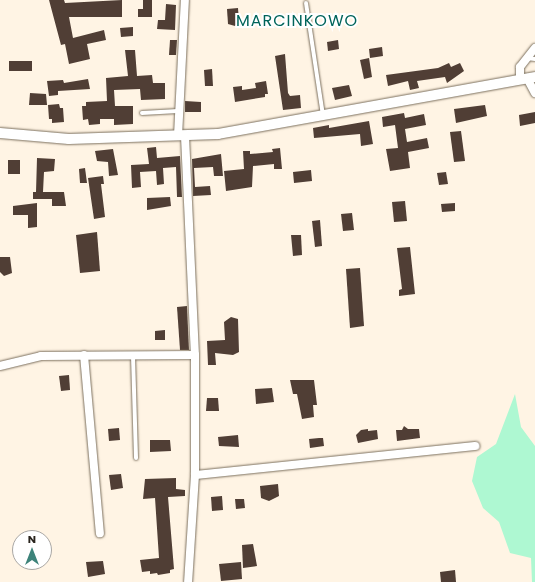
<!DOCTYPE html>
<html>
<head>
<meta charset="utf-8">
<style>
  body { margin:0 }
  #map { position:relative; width:535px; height:582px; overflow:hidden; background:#fff4e4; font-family:Poppins,sans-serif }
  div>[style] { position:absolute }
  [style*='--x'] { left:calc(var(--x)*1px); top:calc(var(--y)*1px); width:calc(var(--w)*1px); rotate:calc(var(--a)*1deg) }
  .green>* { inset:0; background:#aef8d2 }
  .building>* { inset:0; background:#503e35 }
  .roads { filter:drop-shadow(0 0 1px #7c705e) drop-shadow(0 0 1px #7c705e) }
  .service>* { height:4px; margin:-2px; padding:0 2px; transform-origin:2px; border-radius:2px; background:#fff }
  .minor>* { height:8px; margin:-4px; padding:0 4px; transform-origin:4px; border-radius:4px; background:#fff }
  .tertiary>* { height:10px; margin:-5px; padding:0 5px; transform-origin:5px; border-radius:5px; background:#fff }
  span { translate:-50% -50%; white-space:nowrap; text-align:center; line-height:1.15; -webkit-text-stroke:4px #fff; paint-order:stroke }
  .quarter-label { font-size:16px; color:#00645a; letter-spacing:1px }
  .north { position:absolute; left:12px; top:530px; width:40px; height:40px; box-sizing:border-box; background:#fff; border:1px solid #a9a7a4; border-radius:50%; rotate:0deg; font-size:11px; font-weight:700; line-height:16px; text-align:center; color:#28231c }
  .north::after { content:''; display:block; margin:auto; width:14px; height:18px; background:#3d837a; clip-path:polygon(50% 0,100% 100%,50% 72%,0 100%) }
</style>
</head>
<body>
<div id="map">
  <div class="green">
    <div style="clip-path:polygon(515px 394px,521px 427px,535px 446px,535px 582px,532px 582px,531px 558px,510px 553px,499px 522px,483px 508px,472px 481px,477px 457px,496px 444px)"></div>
  </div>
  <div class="building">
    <div style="clip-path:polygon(49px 0,64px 0,65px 3px,122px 0,122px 17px,69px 17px,73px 38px,104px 30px,106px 40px,87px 44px,90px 59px,69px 64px,65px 44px,61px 45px)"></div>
    <div style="clip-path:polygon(143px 0,152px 0,152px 17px,138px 17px,138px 9px,143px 9px)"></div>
    <div style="clip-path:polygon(166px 4px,176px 5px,175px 30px,157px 29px,158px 20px,165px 20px)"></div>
    <div style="clip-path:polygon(238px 8px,239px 22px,235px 26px,228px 24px,227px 9px)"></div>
    <div style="clip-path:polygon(133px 27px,133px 36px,121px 37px,120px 28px)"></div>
    <div style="clip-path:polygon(170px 40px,177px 40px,176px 55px,169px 55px)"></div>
    <div style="clip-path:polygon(338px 40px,339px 49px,328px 51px,327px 42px)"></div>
    <div style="clip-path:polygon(382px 47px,383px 56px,370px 58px,369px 49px)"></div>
    <div style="clip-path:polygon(125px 50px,135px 50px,137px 76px,152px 75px,153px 83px,165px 83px,165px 99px,141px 100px,140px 89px,114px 90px,115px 106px,133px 106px,133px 124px,114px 125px,114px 119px,100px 119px,100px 124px,89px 125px,88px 119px,83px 120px,82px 106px,86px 106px,86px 102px,107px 101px,106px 78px,128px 76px)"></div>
    <div style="clip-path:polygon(285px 54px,288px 93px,290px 96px,300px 95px,301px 108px,283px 110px,275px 56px)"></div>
    <div style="clip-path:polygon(369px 58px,372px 77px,364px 79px,360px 60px)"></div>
    <div style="clip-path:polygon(9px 61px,32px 61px,32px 71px,9px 71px)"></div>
    <div style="clip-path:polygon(449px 63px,451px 67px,460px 63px,464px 71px,447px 83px,445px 77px,417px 81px,419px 88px,410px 90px,408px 81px,388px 86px,386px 75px,438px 68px)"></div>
    <div style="clip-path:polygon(212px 69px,213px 86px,205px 86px,204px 70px)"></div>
    <div style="clip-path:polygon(88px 79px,90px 89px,58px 91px,58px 95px,49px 96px,47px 81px,63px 80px,64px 83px)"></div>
    <div style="clip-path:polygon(266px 81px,268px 94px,265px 94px,265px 97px,235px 102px,233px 87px,242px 86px,242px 90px,256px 88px,255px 83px)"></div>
    <div style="clip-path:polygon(349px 85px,352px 96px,335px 100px,332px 88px)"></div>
    <div style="clip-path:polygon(30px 93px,46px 94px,47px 105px,29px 105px)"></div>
    <div style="clip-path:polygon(185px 101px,201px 102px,201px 112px,185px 112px)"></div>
    <div style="clip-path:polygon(59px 104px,60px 108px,63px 108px,64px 122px,52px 123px,52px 119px,49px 119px,48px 105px)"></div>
    <div style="clip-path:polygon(485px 105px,487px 116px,456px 123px,454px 109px)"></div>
    <div style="clip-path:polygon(535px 112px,535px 123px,520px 126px,519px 115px)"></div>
    <div style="clip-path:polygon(404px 113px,405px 118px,424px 114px,426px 125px,405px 129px,407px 142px,427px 138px,429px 148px,408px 152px,410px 168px,390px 171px,386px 149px,398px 148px,395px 125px,383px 127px,382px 117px)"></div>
    <div style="clip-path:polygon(369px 121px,373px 144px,361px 146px,360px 134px,314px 138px,313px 128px,329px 125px,329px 128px)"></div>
    <div style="clip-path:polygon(461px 131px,465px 161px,454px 162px,450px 132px)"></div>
    <div style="clip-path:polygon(156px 147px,157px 158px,180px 156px,182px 197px,177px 197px,176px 167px,163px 168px,164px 184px,157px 185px,156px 171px,140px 172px,141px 187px,132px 188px,131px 165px,149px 164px,147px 148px)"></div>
    <div style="clip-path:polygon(280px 148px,282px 169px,274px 169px,274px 164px,253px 166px,252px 187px,226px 191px,224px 171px,244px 169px,243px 151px,250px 151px,250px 154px,273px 152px,272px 149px)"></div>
    <div style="clip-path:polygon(113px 149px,118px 175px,109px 176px,108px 162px,97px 161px,95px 151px)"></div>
    <div style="clip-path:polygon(221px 154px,223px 176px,214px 176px,213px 167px,194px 168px,195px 187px,210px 186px,211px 195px,193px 196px,192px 159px)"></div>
    <div style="clip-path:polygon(37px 158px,55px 159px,54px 171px,44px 172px,43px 192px,64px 192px,66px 206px,52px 206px,52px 199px,33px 199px,33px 192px,36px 192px)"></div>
    <div style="clip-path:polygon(8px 160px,20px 160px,20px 174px,8px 174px)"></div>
    <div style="clip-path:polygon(85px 168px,87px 183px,80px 183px,79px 169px)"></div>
    <div style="clip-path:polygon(311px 170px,312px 181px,294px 183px,293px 172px)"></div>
    <div style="clip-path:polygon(446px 172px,448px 184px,439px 185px,437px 173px)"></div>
    <div style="clip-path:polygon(103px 176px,104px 184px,101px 184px,105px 217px,94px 219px,88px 178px)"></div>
    <div style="clip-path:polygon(170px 197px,171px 206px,147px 210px,147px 198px)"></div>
    <div style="clip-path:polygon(405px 201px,407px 221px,394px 222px,392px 202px)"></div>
    <div style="clip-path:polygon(37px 203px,37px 227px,28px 228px,28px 215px,13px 215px,13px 206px)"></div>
    <div style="clip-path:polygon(455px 203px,455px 211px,442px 212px,441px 204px)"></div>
    <div style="clip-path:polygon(352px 213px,354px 230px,343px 231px,341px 214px)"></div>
    <div style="clip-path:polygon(320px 220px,322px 246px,315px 247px,312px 221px)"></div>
    <div style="clip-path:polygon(97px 232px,100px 271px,80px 273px,76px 235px)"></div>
    <div style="clip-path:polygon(291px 235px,301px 235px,302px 255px,293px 256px)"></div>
    <div style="clip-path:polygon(410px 247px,415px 294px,399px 296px,399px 290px,402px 289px,397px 248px)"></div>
    <div style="clip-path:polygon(0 257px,10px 257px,12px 273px,4px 276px,0 272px)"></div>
    <div style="clip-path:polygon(360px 268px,364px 326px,350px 328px,346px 269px)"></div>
    <div style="clip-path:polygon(187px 306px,189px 350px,180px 350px,177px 307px)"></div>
    <div style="clip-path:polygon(231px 317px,238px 319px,239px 352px,233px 355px,215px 353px,216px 365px,208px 365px,207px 341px,225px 340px,224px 322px)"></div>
    <div style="clip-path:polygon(165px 330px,165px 340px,155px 340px,155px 331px)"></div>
    <div style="clip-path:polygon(69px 375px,70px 390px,61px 391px,59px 376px)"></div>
    <div style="clip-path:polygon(290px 380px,314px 380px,317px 405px,313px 405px,314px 417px,302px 419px,297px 394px,293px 394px)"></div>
    <div style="clip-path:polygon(272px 388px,274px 402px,256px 404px,255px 389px)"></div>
    <div style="clip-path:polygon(207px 398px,218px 398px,219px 411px,206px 411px)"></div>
    <div style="clip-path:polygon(404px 426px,408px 429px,419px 429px,420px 438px,397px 441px,396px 430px,402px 430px)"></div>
    <div style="clip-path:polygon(119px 428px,120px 440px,109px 441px,108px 429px)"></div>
    <div style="clip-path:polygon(368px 429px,368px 431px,377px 430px,378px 439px,358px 443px,356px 435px,361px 430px)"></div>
    <div style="clip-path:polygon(238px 435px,239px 447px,219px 446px,218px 437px)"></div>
    <div style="clip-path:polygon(319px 438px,323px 438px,324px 446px,310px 448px,309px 439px)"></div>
    <div style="clip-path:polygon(150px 440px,170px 440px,171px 451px,150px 452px)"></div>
    <div style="clip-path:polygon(121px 474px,123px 488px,111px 490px,109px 475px)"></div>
    <div style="clip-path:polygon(176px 478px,176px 489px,185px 490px,185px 496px,168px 497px,174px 569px,170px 570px,170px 573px,158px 575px,157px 573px,150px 574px,150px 571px,142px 572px,140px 560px,159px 558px,155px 498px,143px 499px,145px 479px)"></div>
    <div style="clip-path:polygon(278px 484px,279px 496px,269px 501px,261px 498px,260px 486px)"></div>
    <div style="clip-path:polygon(222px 496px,223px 510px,212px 511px,211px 497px)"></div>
    <div style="clip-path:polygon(235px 499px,244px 499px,245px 508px,236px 509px)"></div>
    <div style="clip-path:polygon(253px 544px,257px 566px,243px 568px,242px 545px)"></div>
    <div style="clip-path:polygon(103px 561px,105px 574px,88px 577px,86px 562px)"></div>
    <div style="clip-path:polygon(241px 562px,242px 579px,221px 581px,219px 564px)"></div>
    <div style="clip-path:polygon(455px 570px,456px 582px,441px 582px,440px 572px)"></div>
  </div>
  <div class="roads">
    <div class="service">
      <div style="--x:306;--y:3;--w:113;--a:81.4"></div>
      <div style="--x:527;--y:58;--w:8;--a:7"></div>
      <div style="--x:142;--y:113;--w:36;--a:-3"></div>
      <div style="--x:133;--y:356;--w:102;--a:88.3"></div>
    </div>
    <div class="minor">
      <div style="--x:527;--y:78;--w:17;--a:62"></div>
      <div style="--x:520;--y:80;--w:13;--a:-90"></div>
      <div style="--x:520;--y:67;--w:24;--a:-52"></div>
      <div style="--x:178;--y:136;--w:136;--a:-87.1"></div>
      <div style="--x:185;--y:136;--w:219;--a:87.4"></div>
      <div style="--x:195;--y:355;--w:120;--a:90"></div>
      <div style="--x:195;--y:475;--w:107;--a:93.7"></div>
      <div style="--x:84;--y:355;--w:179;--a:84.9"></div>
      <div style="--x:0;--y:366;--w:42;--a:-13.7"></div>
      <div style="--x:41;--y:356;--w:154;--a:-0.4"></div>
      <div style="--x:195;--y:475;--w:282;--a:-5.9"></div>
    </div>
    <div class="tertiary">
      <div style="--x:0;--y:133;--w:69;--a:5"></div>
      <div style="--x:69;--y:139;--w:149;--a:-1.9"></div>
      <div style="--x:218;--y:134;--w:322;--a:-10.2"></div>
    </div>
  </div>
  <div class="quarter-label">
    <span style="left:297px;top:21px">MARCINKOWO</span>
  </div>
  <div class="north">N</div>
</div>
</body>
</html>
